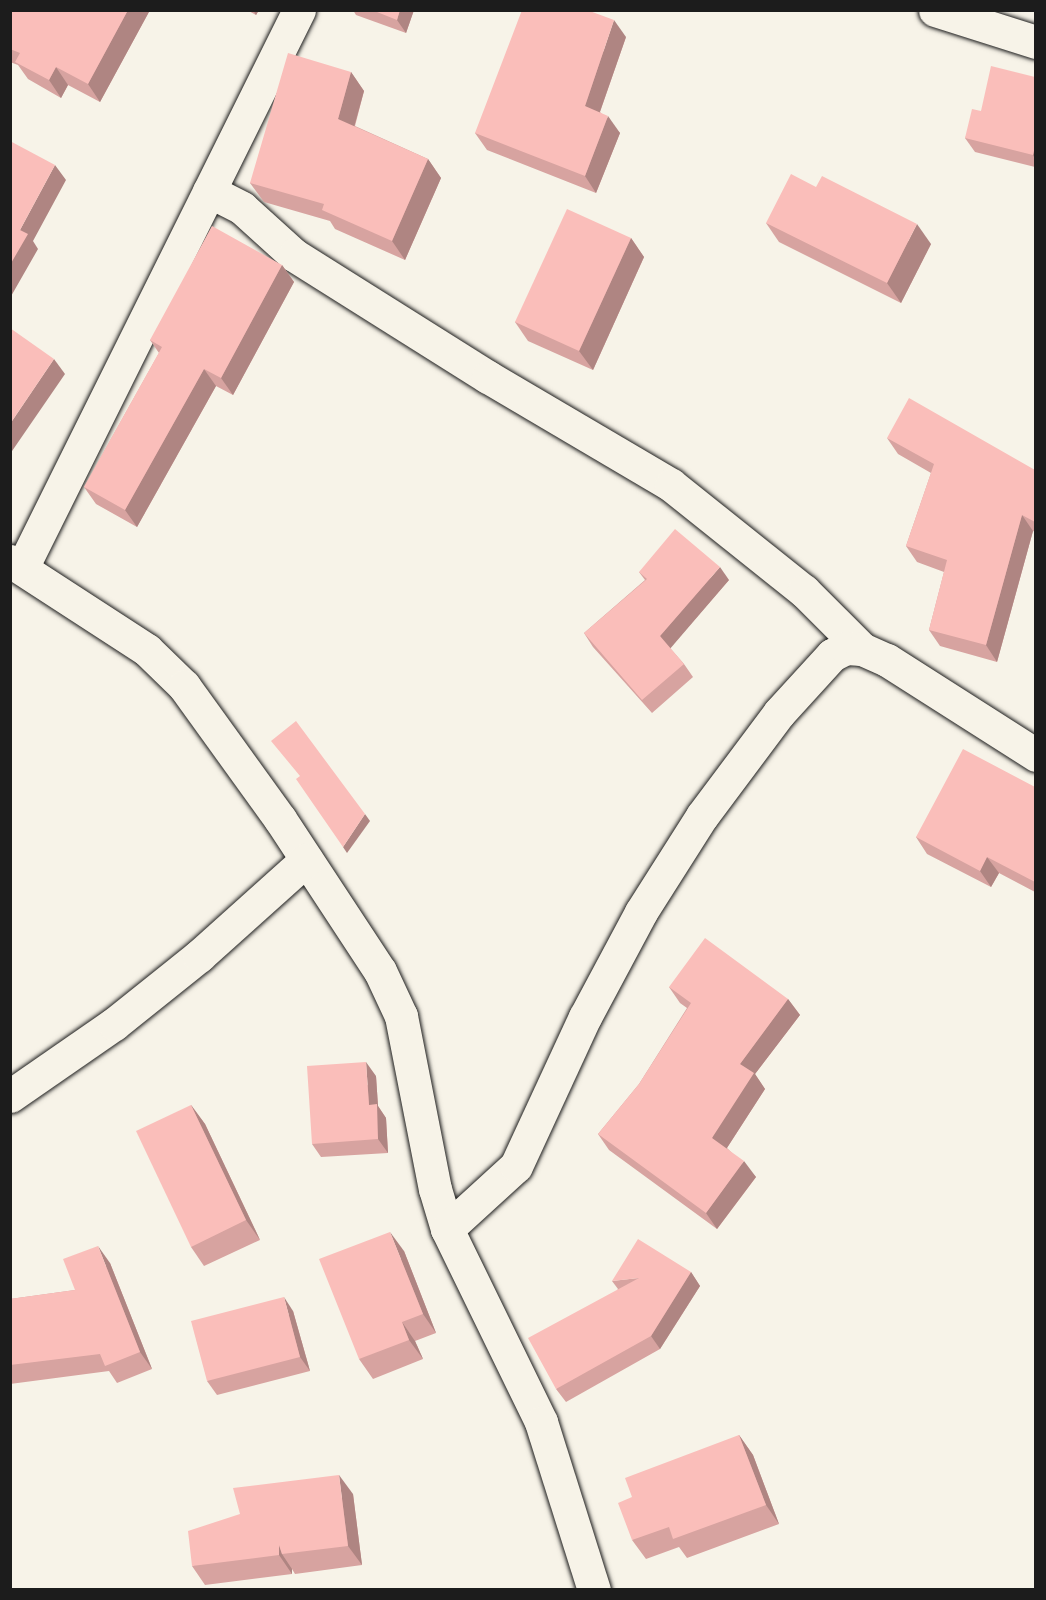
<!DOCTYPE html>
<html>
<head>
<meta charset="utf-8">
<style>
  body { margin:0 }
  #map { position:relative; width:1046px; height:1600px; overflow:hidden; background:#f7f3e8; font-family:Mali,sans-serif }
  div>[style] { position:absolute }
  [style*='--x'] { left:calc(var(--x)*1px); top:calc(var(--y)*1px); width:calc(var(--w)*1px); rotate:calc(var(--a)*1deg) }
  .roads { filter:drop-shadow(0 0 2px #1c1c1c) drop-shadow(0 0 2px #1c1c1c) }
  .minor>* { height:33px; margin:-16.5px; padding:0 16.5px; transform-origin:16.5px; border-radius:16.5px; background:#f7f3e8 }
  .wall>* { inset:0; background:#d7a3a0 }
  .shaded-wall>* { inset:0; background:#af8582 }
  .building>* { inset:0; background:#fabeba }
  span { translate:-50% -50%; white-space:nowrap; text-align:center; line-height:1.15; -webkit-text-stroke:6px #f7f3e8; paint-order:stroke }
  .frame { position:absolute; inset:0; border:12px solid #1c1c1c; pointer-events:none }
</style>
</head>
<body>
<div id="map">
  <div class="roads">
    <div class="minor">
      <div style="--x:935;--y:10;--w:106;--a:17.6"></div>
      <div style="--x:209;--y:191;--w:37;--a:27"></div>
      <div style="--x:242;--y:208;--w:70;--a:42.1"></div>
      <div style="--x:294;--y:255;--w:229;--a:32.2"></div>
      <div style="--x:488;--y:377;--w:212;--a:30.5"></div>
      <div style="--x:671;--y:485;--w:170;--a:38.6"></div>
      <div style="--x:804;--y:591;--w:82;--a:45"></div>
      <div style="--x:10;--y:561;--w:163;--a:33"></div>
      <div style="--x:147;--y:650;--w:52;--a:44.2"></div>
      <div style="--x:184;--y:686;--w:164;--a:54.2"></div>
      <div style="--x:280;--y:819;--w:182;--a:56.7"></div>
      <div style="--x:380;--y:971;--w:50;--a:65"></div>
      <div style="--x:401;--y:1016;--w:176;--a:78.9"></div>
      <div style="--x:435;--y:1189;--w:42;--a:73.3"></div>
      <div style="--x:447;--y:1229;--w:215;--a:64"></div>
      <div style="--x:541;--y:1422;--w:176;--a:72.5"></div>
      <div style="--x:22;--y:568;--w:623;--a:-63.6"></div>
      <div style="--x:10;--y:1096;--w:126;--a:-34.7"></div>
      <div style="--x:114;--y:1024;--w:109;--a:-38.7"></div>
      <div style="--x:199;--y:956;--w:144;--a:-41.9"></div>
      <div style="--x:447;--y:1229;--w:93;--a:-42.4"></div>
      <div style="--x:516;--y:1166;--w:164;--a:-65.2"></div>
      <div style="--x:585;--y:1017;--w:119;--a:-61.9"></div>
      <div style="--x:641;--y:912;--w:114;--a:-57.6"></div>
      <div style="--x:702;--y:816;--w:129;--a:-53.2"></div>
      <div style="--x:779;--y:713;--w:79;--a:-47.6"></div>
      <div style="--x:832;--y:655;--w:16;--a:-27"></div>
      <div style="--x:846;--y:648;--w:16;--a:4"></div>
      <div style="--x:862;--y:649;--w:27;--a:24"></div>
      <div style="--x:887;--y:660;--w:177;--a:32.5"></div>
    </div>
  </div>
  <div class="wall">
    <div style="clip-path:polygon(10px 10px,150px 10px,100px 102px,68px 85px,61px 98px,28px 79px,18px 65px,10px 62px)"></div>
    <div style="clip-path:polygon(247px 10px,259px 10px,256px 15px)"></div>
    <div style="clip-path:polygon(353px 10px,414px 10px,406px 33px,356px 15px)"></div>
    <div style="clip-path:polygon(626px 37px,600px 112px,620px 133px,596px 193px,487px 150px,475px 133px)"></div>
    <div style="clip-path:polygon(351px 72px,364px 91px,355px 126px,428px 159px,441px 178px,405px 260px,335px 229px,330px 221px,264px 202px,250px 183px)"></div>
    <div style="clip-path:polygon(1035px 77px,1035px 167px,975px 152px,965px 138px,981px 111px)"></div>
    <div style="clip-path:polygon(766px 223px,931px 244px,901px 303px,779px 242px)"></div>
    <div style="clip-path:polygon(631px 238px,644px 257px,593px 370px,528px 341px,515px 322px)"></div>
    <div style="clip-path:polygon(282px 265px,294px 282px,233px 395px,216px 386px,137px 527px,96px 504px,84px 487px,159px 353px,150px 340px)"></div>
    <div style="clip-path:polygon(887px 438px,1035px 470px,1035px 532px,1033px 531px,997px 662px,940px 646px,929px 630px,944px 572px,917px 562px,906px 546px,931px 473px,898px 454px)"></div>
    <div style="clip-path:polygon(639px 572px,729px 580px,670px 648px,684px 664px,693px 677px,652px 713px,593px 647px,584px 633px,645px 580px)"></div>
    <div style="clip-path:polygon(1035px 787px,1035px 892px,999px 873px,991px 887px,927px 854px,916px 837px)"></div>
    <div style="clip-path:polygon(669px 987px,788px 999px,800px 1015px,755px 1074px,765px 1089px,727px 1148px,756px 1177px,717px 1229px,609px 1150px,598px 1134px,639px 1084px,687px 1008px,680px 1003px)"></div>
    <div style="clip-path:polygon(376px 1076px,378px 1106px,386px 1118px,388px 1153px,321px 1157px,312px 1144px)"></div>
    <div style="clip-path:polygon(191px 1105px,205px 1124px,260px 1240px,204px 1266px,191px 1247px)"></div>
    <div style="clip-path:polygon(404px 1251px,436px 1333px,415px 1341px,423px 1359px,373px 1379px,359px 1359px)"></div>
    <div style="clip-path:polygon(110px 1263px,152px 1369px,117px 1383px,109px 1371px,10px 1384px,10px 1299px,75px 1290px)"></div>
    <div style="clip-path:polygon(691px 1272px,700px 1286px,660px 1349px,566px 1402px,556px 1389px,618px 1289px,612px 1281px)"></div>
    <div style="clip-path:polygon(293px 1311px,310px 1371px,217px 1395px,207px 1381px)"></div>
    <div style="clip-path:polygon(739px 1435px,753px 1455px,779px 1524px,687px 1558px,679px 1547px,646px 1559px,632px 1540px)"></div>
    <div style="clip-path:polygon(353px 1494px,362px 1565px,295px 1574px,292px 1569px,292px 1574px,205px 1585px,192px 1566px)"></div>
  </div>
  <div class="shaded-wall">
    <div style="clip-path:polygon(128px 10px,150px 10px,100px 102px,88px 84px)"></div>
    <div style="clip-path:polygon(253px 10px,259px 10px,256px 15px)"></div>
    <div style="clip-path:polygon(400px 10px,414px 10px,406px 33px,397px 20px)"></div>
    <div style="clip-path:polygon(614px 20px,626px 37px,596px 123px,585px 106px)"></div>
    <div style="clip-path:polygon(56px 67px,68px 85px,61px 98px,49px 80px)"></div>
    <div style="clip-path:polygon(351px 72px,364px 91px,351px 138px,338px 119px)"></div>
    <div style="clip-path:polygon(608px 116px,620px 133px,596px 193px,585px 176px)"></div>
    <div style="clip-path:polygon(1035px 146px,1035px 159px,1033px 155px)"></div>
    <div style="clip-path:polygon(428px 159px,441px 178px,405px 260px,392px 241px)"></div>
    <div style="clip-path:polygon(55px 165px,66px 180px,33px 241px,38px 249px,10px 298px,10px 265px,20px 230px)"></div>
    <div style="clip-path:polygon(917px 224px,931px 244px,901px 303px,887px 283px)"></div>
    <div style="clip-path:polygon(631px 238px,644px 257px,593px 370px,579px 351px)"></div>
    <div style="clip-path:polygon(282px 265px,294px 282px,233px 395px,221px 378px)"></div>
    <div style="clip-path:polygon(54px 359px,65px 374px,10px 454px,10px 424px)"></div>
    <div style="clip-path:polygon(204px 369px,216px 386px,137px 527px,125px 510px)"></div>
    <div style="clip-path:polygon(1022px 515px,1033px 531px,997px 662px,986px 645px)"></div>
    <div style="clip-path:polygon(720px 567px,729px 580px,669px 650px,660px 636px)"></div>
    <div style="clip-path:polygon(365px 814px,370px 821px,347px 853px,343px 847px)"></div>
    <div style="clip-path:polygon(987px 857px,999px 873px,991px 887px,980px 871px)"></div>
    <div style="clip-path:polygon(788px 999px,800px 1015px,755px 1074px,765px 1089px,723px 1154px,712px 1138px,740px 1064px)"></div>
    <div style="clip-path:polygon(366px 1062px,376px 1076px,378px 1106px,386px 1118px,388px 1153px,378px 1139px,369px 1105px)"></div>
    <div style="clip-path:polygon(191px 1105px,205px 1124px,260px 1240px,246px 1220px)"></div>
    <div style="clip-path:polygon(744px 1161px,756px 1177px,717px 1229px,706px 1213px)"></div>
    <div style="clip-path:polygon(390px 1232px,404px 1251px,436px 1333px,423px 1314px)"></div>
    <div style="clip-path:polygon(98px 1246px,110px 1263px,152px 1369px,140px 1352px)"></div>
    <div style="clip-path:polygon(691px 1272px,700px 1286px,660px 1349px,651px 1336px)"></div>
    <div style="clip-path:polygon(284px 1297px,293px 1311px,310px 1371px,300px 1357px)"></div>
    <div style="clip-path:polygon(402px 1322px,415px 1341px,423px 1359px,409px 1340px)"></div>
    <div style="clip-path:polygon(739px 1435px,753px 1455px,779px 1524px,766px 1505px)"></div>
    <div style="clip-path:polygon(339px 1475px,353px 1494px,362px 1565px,348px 1546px)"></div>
    <div style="clip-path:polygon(279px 1545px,282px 1554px,292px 1569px,292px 1574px,279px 1555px)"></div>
  </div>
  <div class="building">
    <div style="clip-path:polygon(10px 10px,128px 10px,88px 84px,56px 67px,49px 80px,15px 62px,20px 53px,10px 49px)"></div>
    <div style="clip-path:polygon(372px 10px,400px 10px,397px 20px)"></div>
    <div style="clip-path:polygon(522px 10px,587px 10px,614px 20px,585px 106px,608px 116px,585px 176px,475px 133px)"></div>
    <div style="clip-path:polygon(288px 53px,351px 72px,338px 119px,428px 159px,392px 241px,322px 210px,324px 204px,250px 183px)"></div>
    <div style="clip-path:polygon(991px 66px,1035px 77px,1035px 146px,1033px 155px,965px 138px,972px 109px,981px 111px)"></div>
    <div style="clip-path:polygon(10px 141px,55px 165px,20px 230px,28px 234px,10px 265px)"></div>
    <div style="clip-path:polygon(791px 174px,816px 187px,822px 176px,917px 224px,887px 283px,766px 223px)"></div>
    <div style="clip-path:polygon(567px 209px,631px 238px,579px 351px,515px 322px)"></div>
    <div style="clip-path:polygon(212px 226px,282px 265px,221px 378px,204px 369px,125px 510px,84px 487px,162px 347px,150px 340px)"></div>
    <div style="clip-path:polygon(10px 328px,54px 359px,10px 424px)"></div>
    <div style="clip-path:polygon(909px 398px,1035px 470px,1035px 522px,1022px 515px,986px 645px,929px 630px,947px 560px,906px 546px,934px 464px,887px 438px)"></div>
    <div style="clip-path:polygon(675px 529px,720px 567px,660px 636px,684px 664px,642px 700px,584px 633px,647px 579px,639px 572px)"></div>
    <div style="clip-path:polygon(296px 721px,365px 814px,343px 847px,296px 779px,300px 776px,271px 741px)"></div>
    <div style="clip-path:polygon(963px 749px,1035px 787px,1035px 882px,987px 857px,980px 871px,916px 837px)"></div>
    <div style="clip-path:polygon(705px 938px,788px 999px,740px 1064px,754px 1073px,712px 1138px,744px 1161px,706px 1213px,598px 1134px,639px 1084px,691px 1003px,669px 987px)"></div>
    <div style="clip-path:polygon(366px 1062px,369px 1105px,377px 1104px,378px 1139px,312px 1144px,307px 1066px)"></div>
    <div style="clip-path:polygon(191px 1105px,246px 1220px,191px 1247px,136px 1131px)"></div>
    <div style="clip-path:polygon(390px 1232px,423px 1314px,402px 1322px,409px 1340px,359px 1359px,319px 1259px)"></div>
    <div style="clip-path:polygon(638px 1239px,691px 1272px,651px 1336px,556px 1389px,528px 1338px,639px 1278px,612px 1281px)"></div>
    <div style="clip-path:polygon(98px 1246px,140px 1352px,105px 1366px,100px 1354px,10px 1365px,10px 1299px,75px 1290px,63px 1259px)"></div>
    <div style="clip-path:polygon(284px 1297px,300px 1357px,207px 1381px,191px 1321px)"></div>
    <div style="clip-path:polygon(739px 1435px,766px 1505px,673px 1539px,669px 1527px,632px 1540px,618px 1503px,632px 1497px,625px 1478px)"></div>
    <div style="clip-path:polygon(339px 1475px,348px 1546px,282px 1554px,279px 1545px,279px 1555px,192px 1566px,188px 1531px,240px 1514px,233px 1488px)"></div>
  </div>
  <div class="frame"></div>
</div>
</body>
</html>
